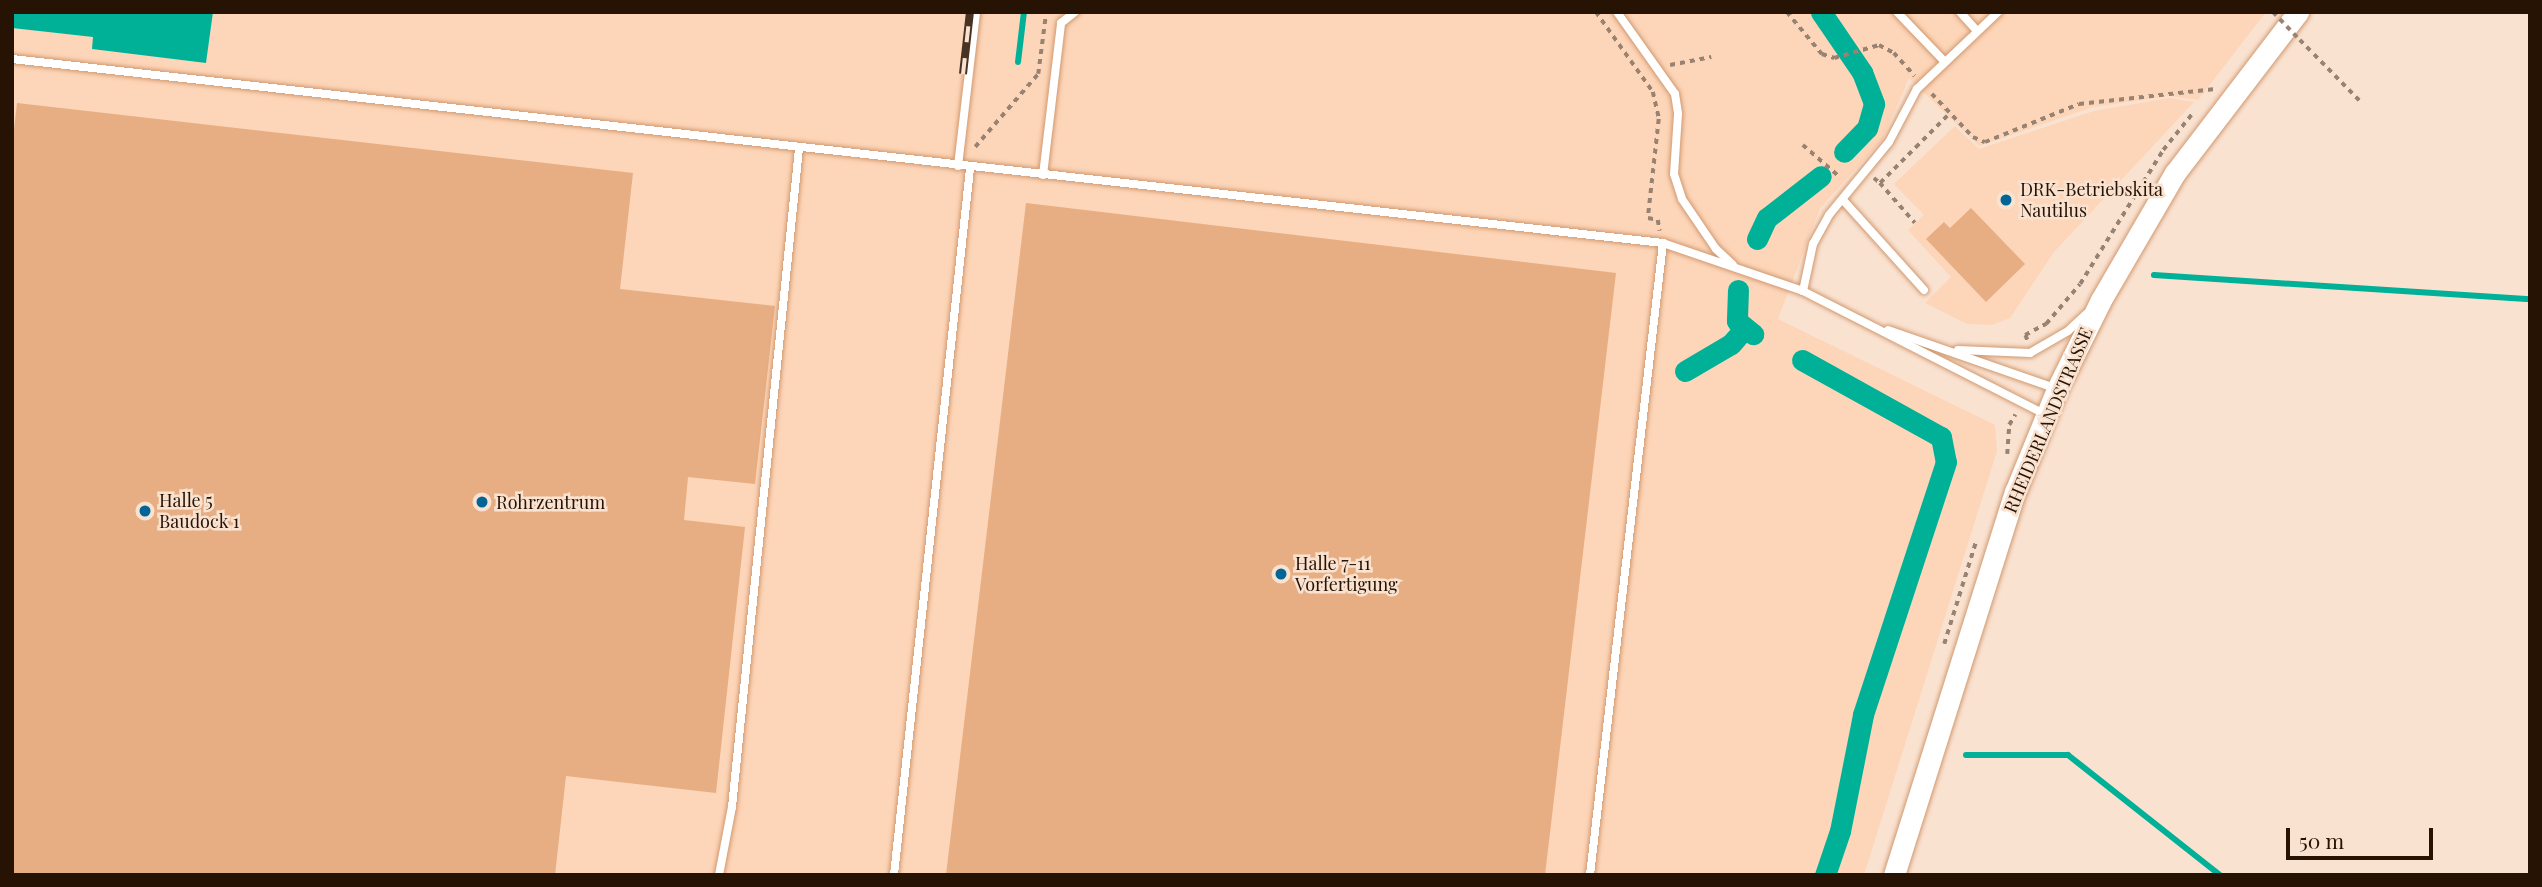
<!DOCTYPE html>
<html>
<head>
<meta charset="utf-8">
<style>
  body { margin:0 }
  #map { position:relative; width:2542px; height:887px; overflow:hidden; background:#fae2d1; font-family:"Playfair Display",serif }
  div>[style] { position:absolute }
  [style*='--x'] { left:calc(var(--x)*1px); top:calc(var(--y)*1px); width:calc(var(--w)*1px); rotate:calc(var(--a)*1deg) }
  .built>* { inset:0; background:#fdd5b8 }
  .water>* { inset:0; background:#00b198 }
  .stream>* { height:6px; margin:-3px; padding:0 3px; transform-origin:3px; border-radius:3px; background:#00b198 }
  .canal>* { height:21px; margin:-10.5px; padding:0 10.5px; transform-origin:10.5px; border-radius:10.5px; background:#00b198 }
  .building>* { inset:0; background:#e7ae83 }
  .path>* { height:3.5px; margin-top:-1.75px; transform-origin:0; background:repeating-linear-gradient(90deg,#988272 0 5px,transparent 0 10px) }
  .roads { filter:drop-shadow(0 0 2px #d1996f) drop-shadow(0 0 2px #d1996f) }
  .lane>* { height:8px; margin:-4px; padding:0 4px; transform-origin:4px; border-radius:4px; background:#fff }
  .secondary>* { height:21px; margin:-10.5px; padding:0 10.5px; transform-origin:10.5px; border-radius:10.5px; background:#fff }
  .rail>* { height:8px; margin-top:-4px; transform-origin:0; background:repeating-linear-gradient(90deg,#fae2d1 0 16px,#483323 0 32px); box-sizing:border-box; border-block:2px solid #483323 }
  .path-bridge>* { height:3.5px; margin-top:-1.75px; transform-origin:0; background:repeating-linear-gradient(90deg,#988272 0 5px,transparent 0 10px) }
  .dots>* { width:19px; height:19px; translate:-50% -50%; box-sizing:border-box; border:4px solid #fae2d1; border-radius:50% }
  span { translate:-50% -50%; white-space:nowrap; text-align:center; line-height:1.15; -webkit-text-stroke:5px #fae2d1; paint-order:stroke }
  .poi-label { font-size:18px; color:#271303 }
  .left { translate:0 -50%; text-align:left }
  .street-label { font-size:18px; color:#271303 }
  .frame { position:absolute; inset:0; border:14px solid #271303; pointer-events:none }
  .scale { position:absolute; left:2286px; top:828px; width:147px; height:32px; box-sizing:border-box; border:4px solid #271303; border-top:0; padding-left:9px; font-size:21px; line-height:24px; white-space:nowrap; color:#271303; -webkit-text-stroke:5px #fae2d1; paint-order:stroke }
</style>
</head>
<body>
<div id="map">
  <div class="built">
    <div style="clip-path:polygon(213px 12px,2266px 12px,2198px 100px,2170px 96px,2093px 107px,1979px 146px,1909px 78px,1882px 140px,1820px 208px,1778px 319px,1995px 425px,1997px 451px,1864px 875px,12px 875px,12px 28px,94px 37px,93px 49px,206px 63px)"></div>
    <div style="clip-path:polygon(2169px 98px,2194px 102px,2054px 252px,2010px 318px,1992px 325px,1967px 324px,1925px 303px,1951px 277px,1908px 230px,1924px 215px,1894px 184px,1955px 126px,1979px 149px,2094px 111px)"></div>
  </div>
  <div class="water">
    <div style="clip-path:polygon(12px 12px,213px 12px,206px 63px,92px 49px,93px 37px,12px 28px)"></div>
  </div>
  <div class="stream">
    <div style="--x:1018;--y:62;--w:50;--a:-83.2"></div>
    <div style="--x:2154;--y:275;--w:377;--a:3.7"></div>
    <div style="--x:1966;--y:755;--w:102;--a:0"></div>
    <div style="--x:2068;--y:755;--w:194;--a:38.3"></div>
  </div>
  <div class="canal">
    <div style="--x:1821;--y:12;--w:73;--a:55.7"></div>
    <div style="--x:1862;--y:72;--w:34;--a:69"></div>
    <div style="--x:1874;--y:104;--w:25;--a:106"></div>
    <div style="--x:1867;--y:128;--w:33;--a:134"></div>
    <div style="--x:1757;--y:239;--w:23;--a:-65"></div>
    <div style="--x:1767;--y:218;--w:68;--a:-37.9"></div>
    <div style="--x:1738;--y:290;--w:31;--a:92"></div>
    <div style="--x:1737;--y:321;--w:21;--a:39"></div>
    <div style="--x:1802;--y:360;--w:159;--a:29"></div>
    <div style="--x:1941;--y:437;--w:25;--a:79"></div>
    <div style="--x:1946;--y:462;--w:266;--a:108.2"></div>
    <div style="--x:1863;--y:715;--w:118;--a:101.2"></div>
    <div style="--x:1840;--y:831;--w:46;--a:108.8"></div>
    <div style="--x:1685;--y:371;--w:53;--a:-30.4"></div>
    <div style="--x:1731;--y:344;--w:21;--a:-49"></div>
  </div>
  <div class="building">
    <div style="clip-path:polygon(17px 103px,633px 173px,620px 289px,775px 306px,755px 484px,688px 477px,684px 520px,745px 527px,716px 793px,566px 776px,555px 875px,12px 875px,12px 147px)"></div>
    <div style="clip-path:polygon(1026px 203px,1616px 273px,1545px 875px,946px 875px)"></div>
    <div style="clip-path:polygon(1971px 208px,2025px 264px,1986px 302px,1926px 239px,1944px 222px,1950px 228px)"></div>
  </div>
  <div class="path">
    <div style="--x:1596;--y:12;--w:98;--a:54.5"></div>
    <div style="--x:1653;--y:92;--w:28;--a:77"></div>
    <div style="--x:1659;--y:119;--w:100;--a:96.3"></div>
    <div style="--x:1648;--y:218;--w:10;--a:11"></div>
    <div style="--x:1658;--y:220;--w:11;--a:80"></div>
    <div style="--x:1787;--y:12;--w:55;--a:50.2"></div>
    <div style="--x:1822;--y:54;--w:13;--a:18"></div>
    <div style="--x:1834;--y:58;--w:47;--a:-16.1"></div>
    <div style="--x:1879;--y:45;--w:17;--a:28"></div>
    <div style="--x:1894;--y:53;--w:31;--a:48"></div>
    <div style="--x:2300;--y:40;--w:88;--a:45.5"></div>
    <div style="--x:1670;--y:65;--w:42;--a:-11"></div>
    <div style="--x:1932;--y:94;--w:59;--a:46.4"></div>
    <div style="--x:1973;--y:137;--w:13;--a:23"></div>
    <div style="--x:1985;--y:142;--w:101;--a:-22"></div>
    <div style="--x:2079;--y:104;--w:137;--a:-6.3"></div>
    <div style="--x:1803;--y:145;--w:50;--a:41"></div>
    <div style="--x:975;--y:147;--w:96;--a:-49.2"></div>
    <div style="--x:1038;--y:74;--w:63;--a:-82.6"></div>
    <div style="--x:1874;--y:178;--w:8;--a:40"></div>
    <div style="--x:1880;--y:183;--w:99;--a:-45"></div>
    <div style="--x:1880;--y:183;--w:53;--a:48.8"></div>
    <div style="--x:2027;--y:340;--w:5;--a:-112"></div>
    <div style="--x:2025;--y:335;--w:24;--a:-28"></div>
    <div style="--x:2046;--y:324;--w:52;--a:-49.6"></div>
    <div style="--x:2080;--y:284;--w:158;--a:-58.2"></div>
    <div style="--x:2163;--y:150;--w:48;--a:-51"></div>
    <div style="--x:2007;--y:454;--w:29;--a:-86"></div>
    <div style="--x:2009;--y:425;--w:12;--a:-59"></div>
    <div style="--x:1944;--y:644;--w:108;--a:-72.7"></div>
  </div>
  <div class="roads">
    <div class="lane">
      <div style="--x:1617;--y:12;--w:100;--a:54.7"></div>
      <div style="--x:1675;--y:94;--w:20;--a:81"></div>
      <div style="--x:1678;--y:114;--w:60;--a:93.8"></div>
      <div style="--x:1674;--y:174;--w:26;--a:72"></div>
      <div style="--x:1682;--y:199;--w:60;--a:55.8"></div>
      <div style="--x:1716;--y:249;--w:23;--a:43"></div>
      <div style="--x:1897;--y:12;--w:69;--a:46.2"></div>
      <div style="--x:1960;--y:12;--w:25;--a:48"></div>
      <div style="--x:12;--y:59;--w:1661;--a:6.36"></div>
      <div style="--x:1663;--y:243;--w:148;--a:18.9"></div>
      <div style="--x:1803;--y:291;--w:271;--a:27"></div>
      <div style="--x:958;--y:166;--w:155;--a:-83.3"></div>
      <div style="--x:1043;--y:175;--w:153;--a:-83.2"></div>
      <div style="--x:1061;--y:23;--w:18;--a:-38"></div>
      <div style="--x:1843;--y:200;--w:121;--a:48"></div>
      <div style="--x:1803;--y:291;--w:48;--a:-78"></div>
      <div style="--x:1813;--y:244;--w:33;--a:-61"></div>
      <div style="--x:1829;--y:215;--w:94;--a:-50.6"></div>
      <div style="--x:1889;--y:142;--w:60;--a:-62.2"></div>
      <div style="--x:1917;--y:89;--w:112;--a:-43.5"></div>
      <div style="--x:1888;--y:330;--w:179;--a:19.2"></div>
      <div style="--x:1958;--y:350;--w:72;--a:2.4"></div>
      <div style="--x:2030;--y:353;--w:44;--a:-30.1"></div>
      <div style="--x:2068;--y:331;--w:25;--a:-43"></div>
      <div style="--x:719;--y:875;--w:69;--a:-79.2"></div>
      <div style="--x:732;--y:807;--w:662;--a:-84.19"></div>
      <div style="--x:894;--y:875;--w:711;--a:-83.86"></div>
      <div style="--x:1590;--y:875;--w:636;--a:-83.41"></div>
    </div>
    <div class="secondary">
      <div style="--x:1894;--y:875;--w:402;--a:-72.5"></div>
      <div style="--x:2015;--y:492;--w:111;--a:-67.8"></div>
      <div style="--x:2057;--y:389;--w:99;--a:-63.7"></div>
      <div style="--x:2101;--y:300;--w:147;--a:-59.8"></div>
      <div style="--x:2175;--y:173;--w:203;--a:-52.6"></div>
    </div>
  </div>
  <div class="rail">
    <div style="--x:963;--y:74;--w:62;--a:-83.6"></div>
  </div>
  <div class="path-bridge">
    <div style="--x:2273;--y:12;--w:37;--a:46"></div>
  </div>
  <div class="dots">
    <div style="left:2006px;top:200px;background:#016695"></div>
    <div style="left:482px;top:502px;background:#016695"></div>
    <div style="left:145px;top:511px;background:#016695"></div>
    <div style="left:1281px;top:574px;background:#016695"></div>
  </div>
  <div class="poi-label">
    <span class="left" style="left:2020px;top:200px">DRK-Betriebskita<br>Nautilus</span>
    <span class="left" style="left:159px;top:511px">Halle 5<br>Baudock 1</span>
    <span class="left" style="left:496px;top:502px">Rohrzentrum</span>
    <span class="left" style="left:1295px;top:574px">Halle 7-11<br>Vorfertigung</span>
  </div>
  <div class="street-label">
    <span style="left:2048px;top:420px;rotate:-67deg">RHEIDERLANDSTRASSE</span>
  </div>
  <div class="frame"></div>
  <div class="scale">50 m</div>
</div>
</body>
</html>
